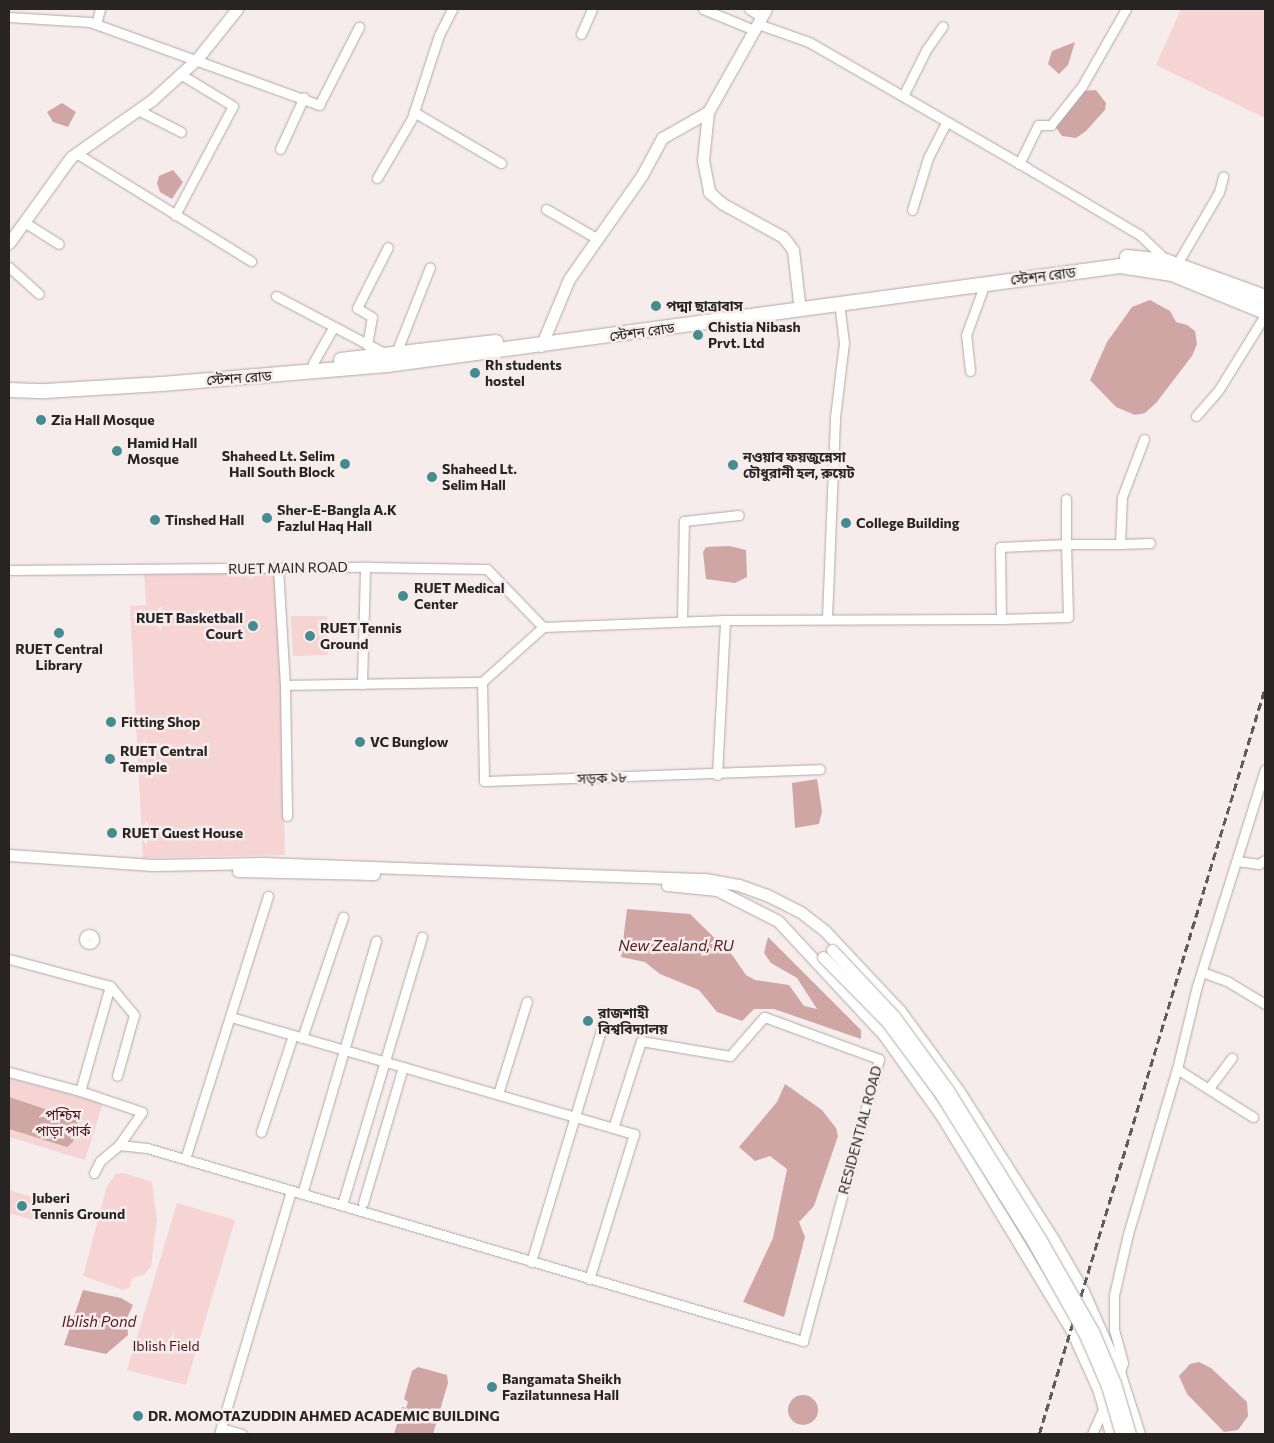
<!DOCTYPE html>
<html>
<head>
<meta charset="utf-8">
<style>
  body { margin:0 }
  #map { position:relative; width:1274px; height:1443px; overflow:hidden; background:#f7ecec; font-family:Commissioner,"Noto Sans Bengali",sans-serif }
  div>[style] { position:absolute }
  [style*='--x'] { left:calc(var(--x)*1px); top:calc(var(--y)*1px); width:calc(var(--w)*1px); rotate:calc(var(--a)*1deg) }
  .green>* { inset:0; background:#f5d4d3 }
  .water>* { inset:0; background:#d0a6a5 }
  .round { border-radius:50% }
  .roads { filter:drop-shadow(0 0 1px #b2a7a7) drop-shadow(0 0 1px #b2a7a7) }
  .street>* { height:9px; margin:-4.5px; padding:0 4.5px; transform-origin:4.5px; border-radius:4.5px; background:#fff }
  .street>.ring { margin:-4.5px; padding:0; box-sizing:content-box; background:none; border:9px solid #fff; border-radius:50% }
  .secondary>* { height:11px; margin:-5.5px; padding:0 5.5px; transform-origin:5.5px; border-radius:5.5px; background:#fff }
  .primary>* { height:14px; margin:-7px; padding:0 7px; transform-origin:7px; border-radius:7px; background:#fff }
  .rail>* { height:2.5px; margin-top:-1.25px; transform-origin:0; background:repeating-linear-gradient(90deg,#615b5b 0 8px,transparent 0 12px) }
  .bridges { filter:drop-shadow(0 0 1px #b2a7a7) drop-shadow(0 0 1px #b2a7a7) }
  .secondary-bridge>* { height:11px; margin:-5.5px; padding:0 5.5px; transform-origin:5.5px; border-radius:5.5px; background:#fff }
  .dots>* { width:14px; height:14px; translate:-50% -50%; box-sizing:border-box; border:2px solid #f7ecec; border-radius:50% }
  span { translate:-50% -50%; white-space:nowrap; text-align:center; line-height:1.15; -webkit-text-stroke:5px #f7ecec; paint-order:stroke }
  .street-label { font-size:14px; color:#282424 }
  .poi-label { font-size:14px; color:#282424; font-weight:700 }
  .left { translate:0 -50%; text-align:left }
  .right { translate:-100% -50%; text-align:right }
  .park-label { font-size:14px; color:#491519 }
  .water-label { font-size:15px; color:#501b1e; font-style:italic }
  .frame { position:absolute; inset:0; border:10px solid #282424; pointer-events:none }
</style>
</head>
<body>
<div id="map">
  <div class="green">
    <div style="clip-path:polygon(1181px 9px,1265px 9px,1265px 118px,1156px 65px)"></div>
    <div style="clip-path:polygon(278px 568px,285px 855px,143px 858px,130px 606px,146px 605px,144px 571px)"></div>
    <div style="clip-path:polygon(291px 616px,327px 616px,328px 655px,293px 656px)"></div>
    <div style="clip-path:polygon(9px 1078px,103px 1103px,85px 1160px,9px 1137px)"></div>
    <div style="clip-path:polygon(124px 1173px,152px 1182px,157px 1220px,151px 1266px,145px 1274px,132px 1278px,130px 1287px,123px 1290px,83px 1276px,107px 1186px,116px 1174px)"></div>
    <div style="clip-path:polygon(9px 1190px,38px 1199px,32px 1220px,9px 1213px)"></div>
    <div style="clip-path:polygon(177px 1203px,235px 1220px,186px 1385px,127px 1370px)"></div>
  </div>
  <div class="water">
    <div style="clip-path:polygon(1075px 42px,1068px 65px,1059px 74px,1048px 64px,1052px 51px)"></div>
    <div style="clip-path:polygon(1096px 90px,1106px 103px,1105px 110px,1086px 131px,1076px 138px,1062px 136px,1055px 126px,1083px 91px)"></div>
    <div style="clip-path:polygon(62px 103px,76px 112px,68px 127px,53px 122px,47px 112px)"></div>
    <div style="clip-path:polygon(173px 170px,183px 182px,172px 199px,160px 192px,157px 183px,159px 176px)"></div>
    <div style="clip-path:polygon(1150px 300px,1170px 311px,1176px 322px,1187px 325px,1195px 331px,1197px 344px,1192px 356px,1156px 403px,1145px 413px,1135px 415px,1116px 407px,1090px 380px,1107px 342px,1132px 307px)"></div>
    <div style="clip-path:polygon(729px 546px,746px 550px,747px 577px,735px 583px,706px 579px,703px 552px,706px 547px)"></div>
    <div style="clip-path:polygon(817px 779px,822px 811px,819px 824px,795px 828px,792px 783px)"></div>
    <div style="clip-path:polygon(627px 909px,690px 914px,733px 956px,746px 975px,755px 980px,789px 985px,804px 1006px,817px 1009px,797px 978px,771px 963px,764px 953px,768px 937px,861px 1030px,861px 1039px,774px 1009px,754px 1009px,742px 1021px,717px 1012px,699px 990px,660px 974px,645px 962px,621px 957px)"></div>
    <div style="clip-path:polygon(785px 1084px,822px 1110px,836px 1128px,838px 1136px,814px 1206px,799px 1222px,805px 1237px,784px 1317px,743px 1302px,773px 1238px,787px 1169px,770px 1156px,755px 1161px,739px 1147px,777px 1102px)"></div>
    <div style="clip-path:polygon(9px 1097px,78px 1120px,73px 1142px,67px 1147px,9px 1129px)"></div>
    <div style="clip-path:polygon(83px 1290px,121px 1298px,133px 1305px,127px 1318px,128px 1335px,106px 1354px,64px 1345px)"></div>
    <div style="clip-path:polygon(1199px 1362px,1211px 1368px,1247px 1402px,1248px 1416px,1238px 1430px,1224px 1432px,1187px 1394px,1179px 1376px,1190px 1364px)"></div>
    <div style="clip-path:polygon(418px 1367px,447px 1375px,448px 1383px,433px 1434px,394px 1434px,402px 1407px,406px 1408px,408px 1402px,404px 1399px,412px 1371px)"></div>
    <div class="round" style="left:788px;top:1395px;width:30px;height:30px"></div>
  </div>
  <div class="roads">
    <div class="street">
      <div style="--x:703;--y:9;--w:55;--a:22.4"></div>
      <div style="--x:749;--y:9;--w:15;--a:32"></div>
      <div style="--x:9;--y:17;--w:81;--a:3.5"></div>
      <div style="--x:90;--y:22;--w:244;--a:19.9"></div>
      <div style="--x:319;--y:105;--w:88;--a:-62.9"></div>
      <div style="--x:96;--y:24;--w:16;--a:-75"></div>
      <div style="--x:758;--y:24;--w:54;--a:19.4"></div>
      <div style="--x:809;--y:42;--w:252;--a:30"></div>
      <div style="--x:1027;--y:168;--w:131;--a:30.7"></div>
      <div style="--x:1140;--y:235;--w:36;--a:44"></div>
      <div style="--x:581;--y:34;--w:27;--a:-66"></div>
      <div style="--x:903;--y:96;--w:51;--a:-63.4"></div>
      <div style="--x:926;--y:50;--w:29;--a:-55"></div>
      <div style="--x:138;--y:110;--w:48;--a:27.1"></div>
      <div style="--x:414;--y:112;--w:101;--a:30.4"></div>
      <div style="--x:280;--y:149;--w:57;--a:-65.2"></div>
      <div style="--x:76;--y:153;--w:206;--a:31.7"></div>
      <div style="--x:1019;--y:164;--w:43;--a:-64"></div>
      <div style="--x:1038;--y:125;--w:13;--a:0"></div>
      <div style="--x:1051;--y:125;--w:50;--a:-51.5"></div>
      <div style="--x:1082;--y:86;--w:89;--a:-60.3"></div>
      <div style="--x:377;--y:178;--w:69;--a:-59.7"></div>
      <div style="--x:412;--y:118;--w:87;--a:-72"></div>
      <div style="--x:439;--y:35;--w:29;--a:-63"></div>
      <div style="--x:546;--y:209;--w:60;--a:30"></div>
      <div style="--x:912;--y:210;--w:54;--a:-72.9"></div>
      <div style="--x:928;--y:158;--w:39;--a:-63"></div>
      <div style="--x:175;--y:215;--w:123;--a:-62"></div>
      <div style="--x:233;--y:106;--w:62;--a:-148.9"></div>
      <div style="--x:24;--y:222;--w:41;--a:32.2"></div>
      <div style="--x:9;--y:267;--w:40;--a:42"></div>
      <div style="--x:1174;--y:269;--w:89;--a:-59.7"></div>
      <div style="--x:1219;--y:192;--w:16;--a:-75"></div>
      <div style="--x:276;--y:296;--w:124;--a:27.8"></div>
      <div style="--x:367;--y:345;--w:28;--a:-80"></div>
      <div style="--x:372;--y:317;--w:17;--a:-149"></div>
      <div style="--x:357;--y:308;--w:68;--a:-63.1"></div>
      <div style="--x:396;--y:353;--w:92;--a:-68.4"></div>
      <div style="--x:313;--y:363;--w:40;--a:-60.3"></div>
      <div style="--x:970;--y:371;--w:36;--a:-96"></div>
      <div style="--x:966;--y:335;--w:55;--a:-69.9"></div>
      <div style="--x:1196;--y:416;--w:33;--a:-49"></div>
      <div style="--x:1218;--y:391;--w:89;--a:-58.3"></div>
      <div style="--x:1066;--y:499;--w:45;--a:90"></div>
      <div style="--x:1066;--y:544;--w:73;--a:88.4"></div>
      <div style="--x:1068;--y:617;--w:67;--a:178.3"></div>
      <div style="--x:1001;--y:619;--w:72;--a:-90.8"></div>
      <div style="--x:1000;--y:547;--w:66;--a:-2.6"></div>
      <div style="--x:1066;--y:544;--w:54;--a:0"></div>
      <div style="--x:1120;--y:544;--w:47;--a:-87.6"></div>
      <div style="--x:1122;--y:497;--w:62;--a:-69.2"></div>
      <div style="--x:1120;--y:544;--w:30;--a:-2"></div>
      <div style="--x:278;--y:568;--w:117;--a:86.6"></div>
      <div style="--x:285;--y:685;--w:131;--a:89.1"></div>
      <div style="--x:9;--y:570;--w:359;--a:-0.5"></div>
      <div style="--x:368;--y:567;--w:119;--a:1"></div>
      <div style="--x:487;--y:569;--w:81;--a:46"></div>
      <div style="--x:827;--y:618;--w:201;--a:-87.7"></div>
      <div style="--x:835;--y:417;--w:75;--a:-83.1"></div>
      <div style="--x:844;--y:343;--w:38;--a:-97"></div>
      <div style="--x:682;--y:621;--w:100;--a:-88.9"></div>
      <div style="--x:684;--y:521;--w:55;--a:-6.2"></div>
      <div style="--x:482;--y:682;--w:99;--a:88.8"></div>
      <div style="--x:484;--y:781;--w:336;--a:-2"></div>
      <div style="--x:362;--y:684;--w:117;--a:-88.5"></div>
      <div style="--x:285;--y:685;--w:197;--a:-0.9"></div>
      <div style="--x:482;--y:682;--w:82;--a:-42"></div>
      <div style="--x:543;--y:627;--w:182;--a:-2.2"></div>
      <div style="--x:725;--y:620;--w:276;--a:-0.2"></div>
      <div style="--x:717;--y:775;--w:155;--a:-87"></div>
      <div style="--x:1237;--y:861;--w:22;--a:8"></div>
      <div style="--x:1259;--y:864;--w:7;--a:-34"></div>
      <div class="ring" style="left:84px;top:934px;width:1px;height:1px"></div>
      <div style="--x:9;--y:959;--w:105;--a:15"></div>
      <div style="--x:110;--y:986;--w:109;--a:105.9"></div>
      <div style="--x:80;--y:1091;--w:73;--a:-165"></div>
      <div style="--x:1202;--y:972;--w:27;--a:20"></div>
      <div style="--x:1227;--y:981;--w:44;--a:31.2"></div>
      <div style="--x:110;--y:986;--w:38;--a:50"></div>
      <div style="--x:134;--y:1015;--w:63;--a:105.6"></div>
      <div style="--x:231;--y:1017;--w:420;--a:16.2"></div>
      <div style="--x:634;--y:1134;--w:152;--a:107.2"></div>
      <div style="--x:302;--y:1038;--w:128;--a:-71.3"></div>
      <div style="--x:1177;--y:1069;--w:90;--a:32.3"></div>
      <div style="--x:1209;--y:1088;--w:38;--a:-53"></div>
      <div style="--x:80;--y:1091;--w:65;--a:18.7"></div>
      <div style="--x:142;--y:1112;--w:40;--a:124.9"></div>
      <div style="--x:498;--y:1094;--w:97;--a:-72.7"></div>
      <div style="--x:261;--y:1132;--w:102;--a:-71.7"></div>
      <div style="--x:185;--y:1159;--w:276;--a:-72.5"></div>
      <div style="--x:94;--y:1173;--w:13;--a:-63"></div>
      <div style="--x:100;--y:1161;--w:25;--a:-40"></div>
      <div style="--x:119;--y:1145;--w:28;--a:6"></div>
      <div style="--x:147;--y:1148;--w:684;--a:16.39"></div>
      <div style="--x:803;--y:1341;--w:292;--a:-74.9"></div>
      <div style="--x:879;--y:1059;--w:122;--a:-159.9"></div>
      <div style="--x:764;--y:1017;--w:52;--a:131.1"></div>
      <div style="--x:730;--y:1056;--w:90;--a:-170.4"></div>
      <div style="--x:641;--y:1041;--w:91;--a:107.8"></div>
      <div style="--x:302;--y:1194;--w:264;--a:-73.7"></div>
      <div style="--x:363;--y:1203;--w:142;--a:-73.6"></div>
      <div style="--x:342;--y:1205;--w:280;--a:-73.4"></div>
      <div style="--x:531;--y:1262;--w:262;--a:-73.2"></div>
      <div style="--x:1118;--y:1378;--w:16;--a:-72"></div>
      <div style="--x:1123;--y:1363;--w:34;--a:-105"></div>
      <div style="--x:1114;--y:1330;--w:35;--a:-90"></div>
      <div style="--x:1114;--y:1295;--w:63;--a:-77.1"></div>
      <div style="--x:1128;--y:1234;--w:172;--a:-73.5"></div>
      <div style="--x:1177;--y:1069;--w:85;--a:-76.5"></div>
      <div style="--x:1197;--y:986;--w:227;--a:-72.6"></div>
      <div style="--x:221;--y:1428;--w:22;--a:16"></div>
      <div style="--x:219;--y:1434;--w:253;--a:-73.5"></div>
      <div style="--x:1092;--y:1434;--w:32;--a:-66"></div>
    </div>
    <div class="secondary">
      <div style="--x:708;--y:112;--w:48;--a:95.9"></div>
      <div style="--x:703;--y:160;--w:33;--a:79"></div>
      <div style="--x:709;--y:192;--w:18;--a:41"></div>
      <div style="--x:723;--y:204;--w:68;--a:28.8"></div>
      <div style="--x:783;--y:237;--w:16;--a:52"></div>
      <div style="--x:793;--y:250;--w:52;--a:83.4"></div>
      <div style="--x:9;--y:243;--w:106;--a:-54.2"></div>
      <div style="--x:71;--y:157;--w:99;--a:-35.1"></div>
      <div style="--x:152;--y:100;--w:61;--a:-42.3"></div>
      <div style="--x:197;--y:59;--w:64;--a:-51.3"></div>
      <div style="--x:541;--y:346;--w:73;--a:-67.3"></div>
      <div style="--x:569;--y:279;--w:127;--a:-54.9"></div>
      <div style="--x:642;--y:175;--w:42;--a:-61.6"></div>
      <div style="--x:662;--y:138;--w:53;--a:-29.5"></div>
      <div style="--x:708;--y:112;--w:118;--a:-60.6"></div>
      <div style="--x:9;--y:855;--w:144;--a:4"></div>
      <div style="--x:153;--y:865;--w:110;--a:-1"></div>
      <div style="--x:263;--y:863;--w:442;--a:2.1"></div>
      <div style="--x:705;--y:879;--w:35;--a:10"></div>
      <div style="--x:739;--y:885;--w:30;--a:20"></div>
      <div style="--x:767;--y:895;--w:39;--a:27"></div>
      <div style="--x:802;--y:913;--w:29;--a:38"></div>
      <div style="--x:825;--y:931;--w:110;--a:46.8"></div>
      <div style="--x:900;--y:1011;--w:98;--a:53.7"></div>
      <div style="--x:958;--y:1090;--w:177;--a:57.5"></div>
      <div style="--x:1053;--y:1239;--w:60;--a:60"></div>
      <div style="--x:1083;--y:1291;--w:92;--a:66.2"></div>
      <div style="--x:1120;--y:1375;--w:62;--a:72.1"></div>
      <div style="--x:238;--y:871;--w:136;--a:1.3"></div>
      <div style="--x:667;--y:885;--w:50;--a:5.7"></div>
      <div style="--x:717;--y:890;--w:68;--a:26.9"></div>
      <div style="--x:778;--y:921;--w:156;--a:47.1"></div>
      <div style="--x:884;--y:1035;--w:102;--a:54.6"></div>
      <div style="--x:943;--y:1118;--w:247;--a:58.8"></div>
      <div style="--x:1071;--y:1329;--w:68;--a:65.7"></div>
      <div style="--x:1099;--y:1391;--w:45;--a:74.4"></div>
    </div>
    <div class="primary">
      <div style="--x:1127;--y:257;--w:39;--a:6"></div>
      <div style="--x:1166;--y:261;--w:105;--a:20"></div>
      <div style="--x:341;--y:360;--w:156;--a:-6.6"></div>
      <div style="--x:9;--y:390;--w:36;--a:2"></div>
      <div style="--x:45;--y:391;--w:117;--a:-3.4"></div>
      <div style="--x:162;--y:384;--w:226;--a:-4.8"></div>
      <div style="--x:387;--y:365;--w:740;--a:-7.69"></div>
      <div style="--x:1120;--y:266;--w:53;--a:8.7"></div>
      <div style="--x:1172;--y:274;--w:100;--a:22.2"></div>
    </div>
  </div>
  <div class="rail">
    <div style="--x:1039;--y:1434;--w:779;--a:-73.15"></div>
  </div>
  <div class="bridges">
    <div class="secondary-bridge">
      <div style="--x:832;--y:950;--w:91;--a:46.8"></div>
      <div style="--x:894;--y:1016;--w:92;--a:53.9"></div>
      <div style="--x:948;--y:1090;--w:176;--a:58.2"></div>
      <div style="--x:1041;--y:1240;--w:105;--a:60.3"></div>
      <div style="--x:1093;--y:1331;--w:56;--a:67.1"></div>
      <div style="--x:1115;--y:1383;--w:53;--a:73.6"></div>
      <div style="--x:823;--y:957;--w:91;--a:45.4"></div>
      <div style="--x:887;--y:1022;--w:91;--a:53.5"></div>
      <div style="--x:941;--y:1095;--w:176;--a:58"></div>
      <div style="--x:1034;--y:1244;--w:104;--a:60.7"></div>
      <div style="--x:1085;--y:1335;--w:56;--a:66.7"></div>
      <div style="--x:1107;--y:1386;--w:50;--a:73.7"></div>
    </div>
  </div>
  <div class="dots">
    <div style="left:656px;top:306px;background:#448c8f"></div>
    <div style="left:698px;top:335px;background:#448c8f"></div>
    <div style="left:475px;top:373px;background:#448c8f"></div>
    <div style="left:41px;top:420px;background:#448c8f"></div>
    <div style="left:117px;top:451px;background:#448c8f"></div>
    <div style="left:345px;top:464px;background:#448c8f"></div>
    <div style="left:733px;top:465px;background:#448c8f"></div>
    <div style="left:432px;top:477px;background:#448c8f"></div>
    <div style="left:267px;top:518px;background:#448c8f"></div>
    <div style="left:155px;top:520px;background:#448c8f"></div>
    <div style="left:846px;top:523px;background:#448c8f"></div>
    <div style="left:403px;top:596px;background:#448c8f"></div>
    <div style="left:253px;top:626px;background:#448c8f"></div>
    <div style="left:59px;top:633px;background:#448c8f"></div>
    <div style="left:310px;top:636px;background:#448c8f"></div>
    <div style="left:111px;top:722px;background:#448c8f"></div>
    <div style="left:360px;top:742px;background:#448c8f"></div>
    <div style="left:110px;top:759px;background:#448c8f"></div>
    <div style="left:112px;top:833px;background:#448c8f"></div>
    <div style="left:588px;top:1021px;background:#448c8f"></div>
    <div style="left:22px;top:1206px;background:#448c8f"></div>
    <div style="left:492px;top:1387px;background:#448c8f"></div>
    <div style="left:138px;top:1416px;background:#448c8f"></div>
  </div>
  <div class="street-label">
    <span style="left:1043px;top:276px;rotate:-7deg">স্টেশন রোড</span>
    <span style="left:642px;top:332px;rotate:-8deg">স্টেশন রোড</span>
    <span style="left:239px;top:378px;rotate:-4deg">স্টেশন রোড</span>
    <span style="left:288px;top:568px;rotate:-1deg">RUET MAIN ROAD</span>
    <span style="left:602px;top:778px;rotate:-2deg">সড়ক ১৮</span>
    <span style="left:860px;top:1130px;rotate:-75deg">RESIDENTIAL ROAD</span>
  </div>
  <div class="poi-label">
    <span class="left" style="left:666px;top:306px">পদ্মা ছাত্রাবাস</span>
    <span class="left" style="left:708px;top:335px">Chistia Nibash<br>Prvt. Ltd</span>
    <span class="left" style="left:485px;top:373px">Rh students<br>hostel</span>
    <span class="left" style="left:51px;top:420px">Zia Hall Mosque</span>
    <span class="left" style="left:127px;top:451px">Hamid Hall<br>Mosque</span>
    <span class="right" style="left:335px;top:464px">Shaheed Lt. Selim<br>Hall South Block</span>
    <span class="left" style="left:743px;top:465px">নওয়াব ফয়জুন্নেসা<br>চৌধুরানী হল, রুয়েট</span>
    <span class="left" style="left:442px;top:477px">Shaheed Lt.<br>Selim Hall</span>
    <span class="left" style="left:277px;top:518px">Sher-E-Bangla A.K<br>Fazlul Haq Hall</span>
    <span class="left" style="left:165px;top:520px">Tinshed Hall</span>
    <span class="left" style="left:856px;top:523px">College Building</span>
    <span class="left" style="left:414px;top:596px">RUET Medical<br>Center</span>
    <span class="right" style="left:243px;top:626px">RUET Basketball<br>Court</span>
    <span class="left" style="left:320px;top:636px">RUET Tennis<br>Ground</span>
    <span style="left:59px;top:657px">RUET Central<br>Library</span>
    <span class="left" style="left:121px;top:722px">Fitting Shop</span>
    <span class="left" style="left:370px;top:742px">VC Bunglow</span>
    <span class="left" style="left:120px;top:759px">RUET Central<br>Temple</span>
    <span class="left" style="left:122px;top:833px">RUET Guest House</span>
    <span class="left" style="left:598px;top:1021px">রাজশাহী<br>বিশ্ববিদ্যালয়</span>
    <span class="left" style="left:32px;top:1206px">Juberi<br>Tennis Ground</span>
    <span class="left" style="left:502px;top:1387px">Bangamata Sheikh<br>Fazilatunnesa Hall</span>
    <span class="left" style="left:148px;top:1416px">DR. MOMOTAZUDDIN AHMED ACADEMIC BUILDING</span>
  </div>
  <div class="park-label">
    <span style="left:63px;top:1123px">পশ্চিম<br>পাড়া পার্ক</span>
    <span style="left:166px;top:1346px">Iblish Field</span>
  </div>
  <div class="water-label">
    <span style="left:676px;top:946px">New Zealand, RU</span>
    <span style="left:99px;top:1322px">Iblish Pond</span>
  </div>
  <div class="frame"></div>
</div>
</body>
</html>
